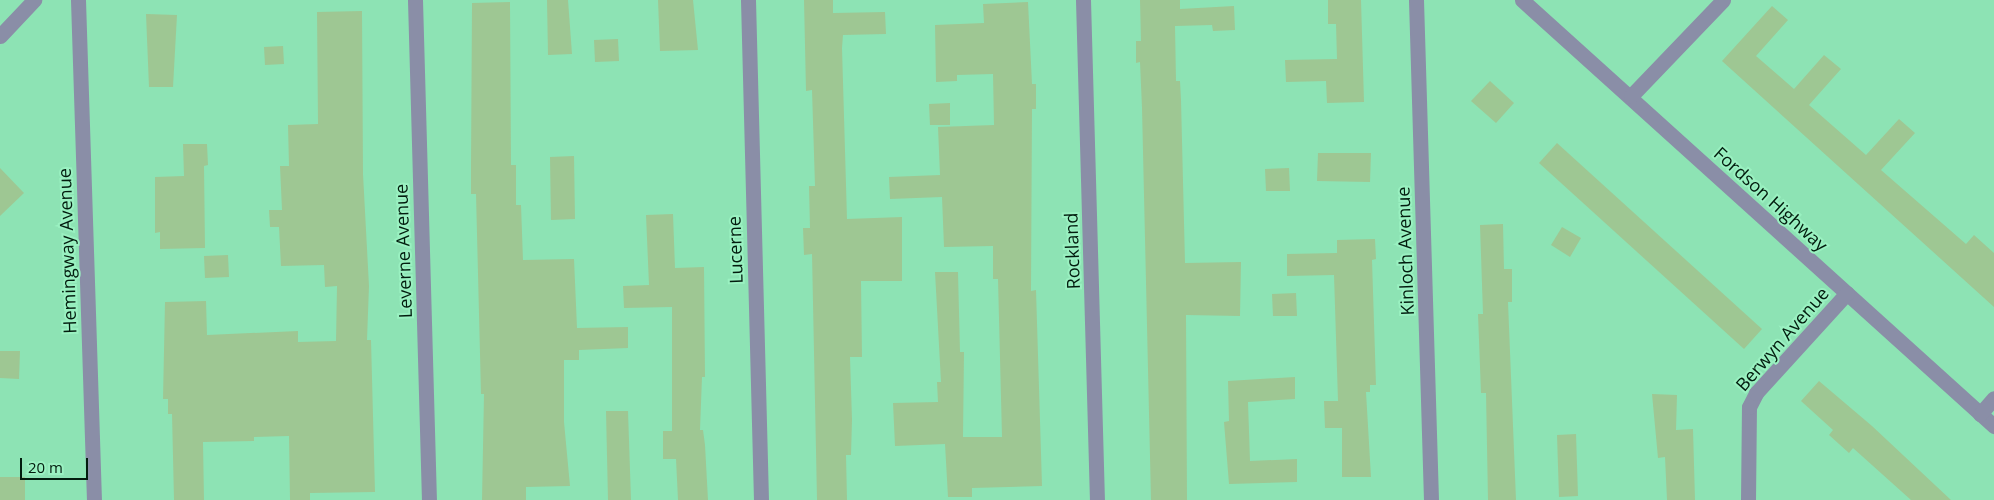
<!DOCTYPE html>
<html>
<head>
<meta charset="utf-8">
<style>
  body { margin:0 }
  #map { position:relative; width:1994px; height:500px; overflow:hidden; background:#8de3b4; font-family:"Open Sans",sans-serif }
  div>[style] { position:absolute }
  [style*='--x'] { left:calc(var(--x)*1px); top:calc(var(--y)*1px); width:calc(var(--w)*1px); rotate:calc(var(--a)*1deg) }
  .building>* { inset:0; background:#9ec793 }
  .minor>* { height:15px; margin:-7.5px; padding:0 7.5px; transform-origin:7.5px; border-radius:7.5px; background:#8a8ea7 }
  span { translate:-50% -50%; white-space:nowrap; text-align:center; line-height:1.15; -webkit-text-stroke:4px #9af1c1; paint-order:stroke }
  .street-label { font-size:18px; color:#021c0e }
  .scale { position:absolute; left:20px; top:458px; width:68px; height:22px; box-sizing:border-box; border:2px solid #021c0e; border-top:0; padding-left:6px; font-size:15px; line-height:18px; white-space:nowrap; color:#021c0e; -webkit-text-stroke:4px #9af1c1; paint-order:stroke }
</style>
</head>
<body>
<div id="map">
  <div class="building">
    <div style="clip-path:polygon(547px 0,568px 0,572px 54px,548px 55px)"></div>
    <div style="clip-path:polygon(658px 0,693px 0,698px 50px,660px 51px)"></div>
    <div style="clip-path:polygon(804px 0,833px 0,833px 13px,885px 12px,886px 34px,843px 35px,842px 48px,847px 219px,902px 217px,902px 281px,861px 281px,862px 357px,850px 357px,852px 420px,851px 455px,846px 455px,847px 500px,817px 500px,812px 254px,804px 255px,803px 228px,810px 228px,809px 186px,815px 186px,812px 90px,806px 91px)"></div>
    <div style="clip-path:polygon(1140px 0,1180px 0,1180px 9px,1234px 6px,1235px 30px,1213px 31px,1212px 25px,1175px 26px,1176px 81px,1180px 81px,1181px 100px,1185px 263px,1241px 262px,1240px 316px,1186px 315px,1187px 500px,1151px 500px,1142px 108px,1140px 62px,1136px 63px,1136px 41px,1141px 41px)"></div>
    <div style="clip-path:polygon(1328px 0,1361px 0,1364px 102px,1327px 103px,1326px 81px,1286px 82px,1285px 60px,1337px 59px,1336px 24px,1328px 24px)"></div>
    <div style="clip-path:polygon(510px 2px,511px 165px,516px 165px,516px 205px,521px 205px,523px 260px,574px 259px,577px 328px,628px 327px,628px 348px,579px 350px,579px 360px,564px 360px,564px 422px,570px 486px,526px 487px,526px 500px,482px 500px,484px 394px,481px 394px,476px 194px,471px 194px,471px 166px,472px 3px)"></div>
    <div style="clip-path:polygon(1028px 2px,1032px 84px,1036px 84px,1036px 109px,1032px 109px,1031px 291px,1036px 290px,1042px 486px,972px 488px,972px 497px,948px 497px,945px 444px,895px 446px,893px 403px,938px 402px,937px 382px,941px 382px,935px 272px,958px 272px,960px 352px,964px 352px,963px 437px,1002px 437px,998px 279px,993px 279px,993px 246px,944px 247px,942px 197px,890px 199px,889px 177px,940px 175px,938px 127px,994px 125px,993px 74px,957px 75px,957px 81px,936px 82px,935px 25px,984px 23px,983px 4px)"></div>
    <div style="clip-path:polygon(1772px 6px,1788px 20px,1756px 56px,1794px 89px,1824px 55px,1841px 69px,1809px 105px,1866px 155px,1899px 119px,1915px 133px,1881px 170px,1966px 244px,1974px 235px,1994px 253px,1994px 307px,1722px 61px)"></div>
    <div style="clip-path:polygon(362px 11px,363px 174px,369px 286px,367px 340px,371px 340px,375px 492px,310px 493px,310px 500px,290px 500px,289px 436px,254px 437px,254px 441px,203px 442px,204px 500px,174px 500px,172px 414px,168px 414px,168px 399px,163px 399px,165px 302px,206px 301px,207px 335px,298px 331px,298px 342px,336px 341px,337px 286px,325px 287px,324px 265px,281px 266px,279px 227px,270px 227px,269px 210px,282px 210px,280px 166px,289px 166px,288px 125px,318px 124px,317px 12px)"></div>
    <div style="clip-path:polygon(146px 14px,177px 15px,173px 87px,149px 87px)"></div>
    <div style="clip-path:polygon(618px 39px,619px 61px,595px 62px,594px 40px)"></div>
    <div style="clip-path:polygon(283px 46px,284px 64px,265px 65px,264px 47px)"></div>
    <div style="clip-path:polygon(1490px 81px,1514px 103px,1496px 123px,1471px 101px)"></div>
    <div style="clip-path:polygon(950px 103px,950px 125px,930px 125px,929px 104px)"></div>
    <div style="clip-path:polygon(1557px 143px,1762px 329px,1744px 349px,1539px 163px)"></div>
    <div style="clip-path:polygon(183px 144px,207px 144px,208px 165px,204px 166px,205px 248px,160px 249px,160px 232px,155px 233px,155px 177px,184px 176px)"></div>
    <div style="clip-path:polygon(1318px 153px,1371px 153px,1370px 182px,1317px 181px)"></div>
    <div style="clip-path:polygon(574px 156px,575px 219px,551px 220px,550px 157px)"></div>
    <div style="clip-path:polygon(0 168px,24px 193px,0 216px)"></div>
    <div style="clip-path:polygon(1289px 168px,1290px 191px,1266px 191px,1265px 169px)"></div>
    <div style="clip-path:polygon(673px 214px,675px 268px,704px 267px,705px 377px,702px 377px,700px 430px,703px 430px,705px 445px,708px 500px,678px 500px,676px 459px,663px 459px,663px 431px,672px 431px,672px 307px,624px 308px,623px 286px,649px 285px,646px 215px)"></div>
    <div style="clip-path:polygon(1503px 224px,1504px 269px,1512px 269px,1512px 302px,1508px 302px,1516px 500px,1488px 500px,1486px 393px,1481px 393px,1478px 314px,1483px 314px,1480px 225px)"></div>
    <div style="clip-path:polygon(1562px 227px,1581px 238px,1570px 257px,1551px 245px)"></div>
    <div style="clip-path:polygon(1375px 239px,1376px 259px,1372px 260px,1376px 385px,1370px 385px,1370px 392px,1366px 392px,1371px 477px,1342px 477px,1342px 428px,1325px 428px,1324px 401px,1338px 401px,1334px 275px,1287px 276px,1287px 254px,1337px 253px,1337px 240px)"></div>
    <div style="clip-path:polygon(228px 255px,229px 277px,205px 278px,204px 256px)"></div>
    <div style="clip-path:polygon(1296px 293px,1297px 316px,1273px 316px,1272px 294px)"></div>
    <div style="clip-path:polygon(0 351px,20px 351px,19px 379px,0 378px)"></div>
    <div style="clip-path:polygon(1295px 377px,1295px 399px,1248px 402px,1250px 461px,1297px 459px,1297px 482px,1229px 484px,1224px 422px,1229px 421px,1228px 381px)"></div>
    <div style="clip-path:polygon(1819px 381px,1872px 426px,1951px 500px,1911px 500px,1853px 448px,1849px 453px,1829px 435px,1833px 430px,1801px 401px)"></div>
    <div style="clip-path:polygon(1652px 394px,1677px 395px,1676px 430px,1693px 429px,1695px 500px,1667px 500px,1665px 457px,1658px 458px)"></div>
    <div style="clip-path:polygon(606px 411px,628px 411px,631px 500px,608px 500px)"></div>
    <div style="clip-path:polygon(1576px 434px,1578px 496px,1559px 497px,1557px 435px)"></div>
    <div style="clip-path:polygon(0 477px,25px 477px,25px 500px,0 500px)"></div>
  </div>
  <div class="minor">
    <div style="--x:78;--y:0;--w:500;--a:88.17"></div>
    <div style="--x:415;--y:0;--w:500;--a:88.4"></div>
    <div style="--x:748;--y:0;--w:500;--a:88.51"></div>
    <div style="--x:1083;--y:0;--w:500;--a:88.4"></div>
    <div style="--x:1416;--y:0;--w:500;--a:88.28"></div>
    <div style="--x:1522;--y:0;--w:636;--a:42.07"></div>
    <div style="--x:0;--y:36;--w:50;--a:-46.6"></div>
    <div style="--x:1631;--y:96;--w:133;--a:-46.2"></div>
    <div style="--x:1980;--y:414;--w:21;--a:-49"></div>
    <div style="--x:1748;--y:500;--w:93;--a:-89.4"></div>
    <div style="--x:1749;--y:407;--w:16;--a:-63"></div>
    <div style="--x:1756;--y:393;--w:135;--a:-47.7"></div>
  </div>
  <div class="street-label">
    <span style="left:1771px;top:199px;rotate:42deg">Fordson Highway</span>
    <span style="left:735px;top:250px;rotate:-92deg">Lucerne</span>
    <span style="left:67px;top:251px;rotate:-92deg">Hemingway Avenue</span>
    <span style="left:403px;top:251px;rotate:-92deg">Leverne Avenue</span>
    <span style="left:1072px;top:251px;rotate:-92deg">Rockland</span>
    <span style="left:1405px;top:251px;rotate:-92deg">Kinloch Avenue</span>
    <span style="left:1782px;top:339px;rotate:-49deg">Berwyn Avenue</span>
  </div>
  <div class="scale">20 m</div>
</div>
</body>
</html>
